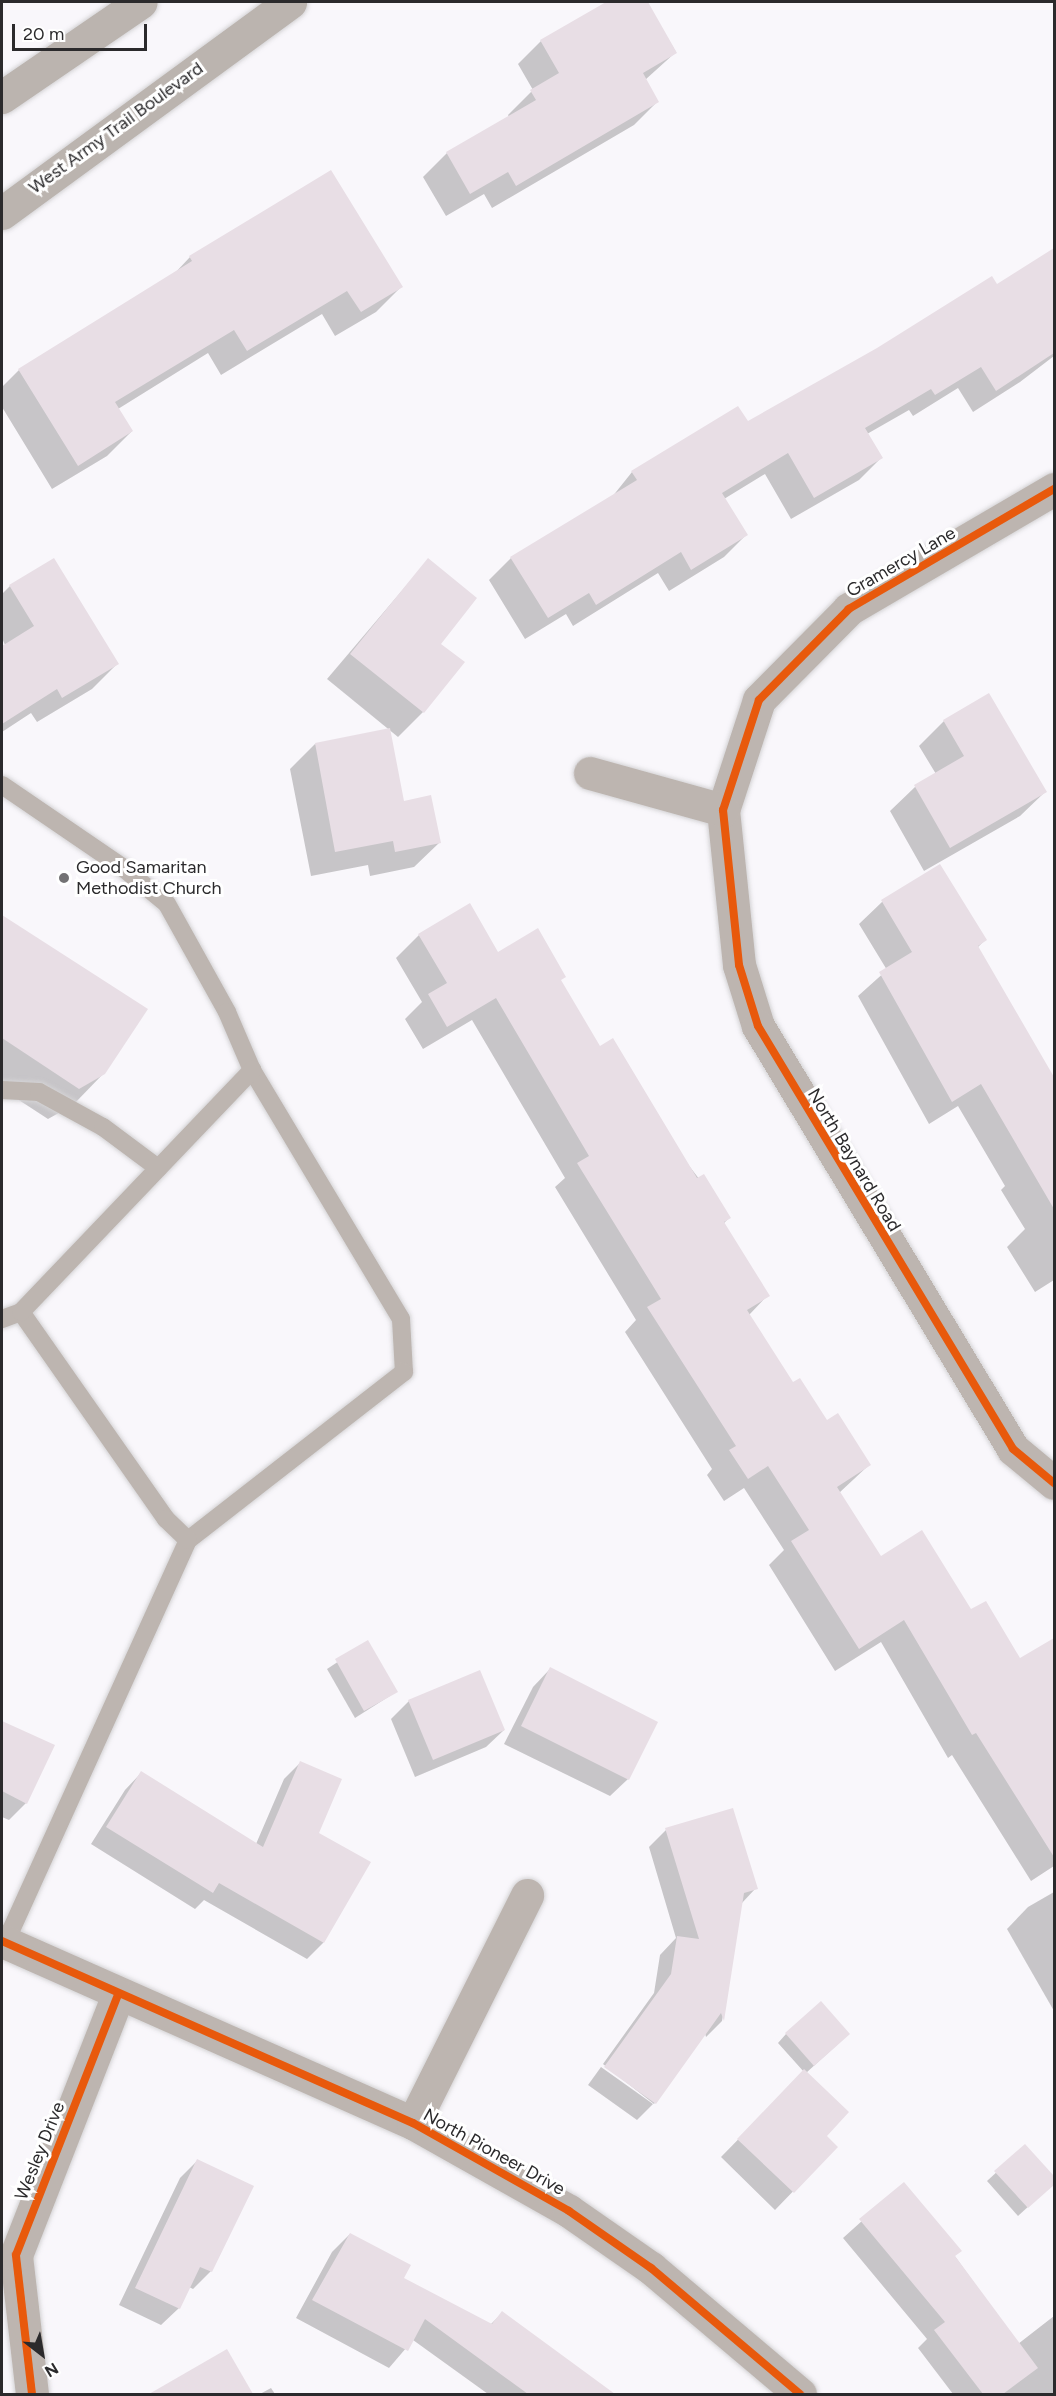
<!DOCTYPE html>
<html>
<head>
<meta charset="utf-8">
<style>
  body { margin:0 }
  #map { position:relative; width:1056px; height:2396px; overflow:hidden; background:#f9f7fb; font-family:Figtree,sans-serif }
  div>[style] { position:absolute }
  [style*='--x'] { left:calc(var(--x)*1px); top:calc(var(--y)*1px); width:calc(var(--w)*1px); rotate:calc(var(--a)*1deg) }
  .shadow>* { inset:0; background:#0003 }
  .building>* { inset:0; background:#e8dee5 }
  .roads { filter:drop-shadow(0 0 2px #d4d3d5) drop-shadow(0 0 2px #d4d3d5) }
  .lane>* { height:18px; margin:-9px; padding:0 9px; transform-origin:9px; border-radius:9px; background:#bdb5b0 }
  .street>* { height:33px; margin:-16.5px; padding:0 16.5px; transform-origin:16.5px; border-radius:16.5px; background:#bdb5b0 }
  .secondary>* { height:33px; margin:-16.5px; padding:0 16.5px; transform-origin:16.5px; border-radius:16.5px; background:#bbb4af }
  .cycleway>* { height:8px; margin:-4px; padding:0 4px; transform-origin:4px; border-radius:4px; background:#e8590c }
  .dots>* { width:16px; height:16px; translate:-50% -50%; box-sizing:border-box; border:3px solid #fff; border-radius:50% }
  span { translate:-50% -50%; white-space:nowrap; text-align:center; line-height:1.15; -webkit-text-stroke:6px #fff; paint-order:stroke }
  .street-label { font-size:18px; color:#2b2a2c }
  .poi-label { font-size:18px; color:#2b2a2c }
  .left { translate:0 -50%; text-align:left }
  .frame { position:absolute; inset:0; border:3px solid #2b2a2c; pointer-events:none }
  .north { position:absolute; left:12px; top:2324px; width:60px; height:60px; -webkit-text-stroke:4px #fff; paint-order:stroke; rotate:149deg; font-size:16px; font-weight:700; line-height:24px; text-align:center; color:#2b2a2c }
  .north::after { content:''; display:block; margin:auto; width:21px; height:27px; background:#2b2a2c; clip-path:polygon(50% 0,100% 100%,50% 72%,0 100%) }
  .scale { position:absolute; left:12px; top:24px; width:135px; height:27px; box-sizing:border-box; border:3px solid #2b2a2c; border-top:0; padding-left:8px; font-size:18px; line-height:21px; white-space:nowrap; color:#2b2a2c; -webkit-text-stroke:4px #fff; paint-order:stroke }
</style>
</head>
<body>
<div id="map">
  <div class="shadow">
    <div style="clip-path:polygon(609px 2px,646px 2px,676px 52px,645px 80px,657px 102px,634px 125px,492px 208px,484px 194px,446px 216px,423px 177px,447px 153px,509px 117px,508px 115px,533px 90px,518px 64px,541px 41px)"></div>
    <div style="clip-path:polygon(1054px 250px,1054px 356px,1020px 382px,973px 412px,958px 388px,913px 416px,909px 410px,867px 434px,881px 458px,859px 480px,791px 519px,765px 474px,724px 499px,746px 535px,724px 557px,669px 591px,658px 573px,573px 626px,566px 614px,525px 639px,489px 580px,511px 558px,612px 497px,632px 472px,747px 424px,996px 286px)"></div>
    <div style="clip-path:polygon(190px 257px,401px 287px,376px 312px,335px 336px,322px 314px,221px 375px,208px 353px,118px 409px,132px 431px,107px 456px,52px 489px,2px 407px,2px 387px,19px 370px,173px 275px)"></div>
    <div style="clip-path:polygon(428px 560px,439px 644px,423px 712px,398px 737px,327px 679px)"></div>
    <div style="clip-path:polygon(10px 586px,117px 664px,92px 689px,37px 722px,31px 713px,2px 732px,2px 647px,5px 645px,2px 638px,2px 594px)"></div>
    <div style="clip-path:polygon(944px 721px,1045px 792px,1020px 816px,924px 871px,890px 811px,915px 787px,936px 774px,919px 746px)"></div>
    <div style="clip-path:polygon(315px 744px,403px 802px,439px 843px,414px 867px,370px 876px,368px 865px,311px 876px,290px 769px)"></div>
    <div style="clip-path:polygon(940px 866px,985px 940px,977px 948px,1054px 1080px,1054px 1280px,1035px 1292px,1007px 1247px,1025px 1229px,1001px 1190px,1005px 1186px,958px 1106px,929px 1124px,858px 996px,887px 970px,859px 924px,882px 902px)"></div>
    <div style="clip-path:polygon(2px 916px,146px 1010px,104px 1073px,73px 1105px,48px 1119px,2px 1089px)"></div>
    <div style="clip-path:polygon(419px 935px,498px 954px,560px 981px,599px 1048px,729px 1218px,723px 1224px,768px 1295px,749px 1315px,793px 1385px,869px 1465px,839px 1493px,880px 1558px,971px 1611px,1019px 1660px,1050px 1642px,1054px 1649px,1054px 1866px,1031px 1881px,952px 1755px,948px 1758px,881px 1642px,835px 1671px,769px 1565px,784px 1550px,744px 1488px,724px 1501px,707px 1475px,712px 1469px,625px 1332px,636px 1320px,555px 1187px,565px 1178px,472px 1020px,423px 1049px,405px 1019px,422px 1002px,396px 958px)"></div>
    <div style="clip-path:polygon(368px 1642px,396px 1692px,355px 1718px,327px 1669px)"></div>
    <div style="clip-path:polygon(550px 1669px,628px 1779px,610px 1796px,504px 1744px,533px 1687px)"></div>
    <div style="clip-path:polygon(409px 1701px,504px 1730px,486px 1747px,415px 1777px,391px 1719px)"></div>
    <div style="clip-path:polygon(2px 1723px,53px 1746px,26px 1803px,9px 1820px,2px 1817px)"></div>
    <div style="clip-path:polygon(300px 1763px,317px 1833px,369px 1863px,323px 1943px,307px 1959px,204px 1900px,195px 1909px,91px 1844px,125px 1790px,141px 1773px,256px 1844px,284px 1779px)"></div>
    <div style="clip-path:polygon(666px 1830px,756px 1888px,741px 1904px,722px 2021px,706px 2037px,705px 2033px,654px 2104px,603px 2064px,654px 1993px,660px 1955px,676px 1938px,649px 1847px)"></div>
    <div style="clip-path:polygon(1054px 1892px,1054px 2011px,1007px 1929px,1028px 1907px)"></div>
    <div style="clip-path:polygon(786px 2034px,839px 2043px,806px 2073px,825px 2137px,836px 2147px,775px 2210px,721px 2157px,804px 2072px,778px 2043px)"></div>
    <div style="clip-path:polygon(601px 2067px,653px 2104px,637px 2120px,588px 2085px)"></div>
    <div style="clip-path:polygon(1025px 2146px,1054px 2178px,1054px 2183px,1018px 2216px,987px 2181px)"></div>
    <div style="clip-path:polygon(197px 2161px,211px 2271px,193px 2289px,189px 2287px,179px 2308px,161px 2325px,119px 2305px,180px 2178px)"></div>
    <div style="clip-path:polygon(903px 2184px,1018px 2344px,1054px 2316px,1054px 2394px,953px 2394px,918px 2348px,927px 2339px,843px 2238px)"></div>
    <div style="clip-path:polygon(350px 2234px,402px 2278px,490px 2325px,502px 2313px,604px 2388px,599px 2394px,488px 2394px,413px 2340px,389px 2368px,296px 2318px,332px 2252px)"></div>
    <div style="clip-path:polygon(226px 2351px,251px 2394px,163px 2394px,178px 2380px)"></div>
    <div style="clip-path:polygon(271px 2388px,275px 2394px,260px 2394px)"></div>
  </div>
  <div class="building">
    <div style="clip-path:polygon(606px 2px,648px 2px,677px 53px,643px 73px,659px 102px,516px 186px,508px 172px,470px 194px,446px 152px,536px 100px,530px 90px,559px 73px,540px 40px)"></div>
    <div style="clip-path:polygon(331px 170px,403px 287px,361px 312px,347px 291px,247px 351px,234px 330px,115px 402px,133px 431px,78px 466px,18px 369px,192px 261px,189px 256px)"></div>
    <div style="clip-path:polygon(1054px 248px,1054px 353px,996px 391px,981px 367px,935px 395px,931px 389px,865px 428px,883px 458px,814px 498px,788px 453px,722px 493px,748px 535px,691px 570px,681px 552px,596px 605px,589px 593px,548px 618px,510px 557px,637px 480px,631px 471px,738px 406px,748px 421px,877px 348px,992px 276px,997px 284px)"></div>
    <div style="clip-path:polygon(54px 558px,119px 664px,62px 698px,57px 689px,2px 724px,2px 646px,34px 626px,9px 585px)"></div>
    <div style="clip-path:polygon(428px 558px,477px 598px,441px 644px,465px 662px,424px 713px,350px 654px)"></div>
    <div style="clip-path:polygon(989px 693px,1047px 792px,950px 848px,914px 785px,964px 756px,943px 720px)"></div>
    <div style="clip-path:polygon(390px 728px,404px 801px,431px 795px,441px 843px,395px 852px,393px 841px,335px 852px,315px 743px)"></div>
    <div style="clip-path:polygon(940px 864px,987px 940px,978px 946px,1054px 1077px,1054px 1209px,981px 1084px,952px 1102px,879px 972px,912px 952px,881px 900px)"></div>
    <div style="clip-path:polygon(470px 903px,498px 952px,538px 928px,566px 977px,561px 980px,600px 1046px,613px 1038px,697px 1178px,704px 1174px,731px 1218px,724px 1222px,770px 1296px,747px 1310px,793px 1382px,800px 1378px,827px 1420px,838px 1413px,871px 1465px,837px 1487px,881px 1556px,922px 1530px,971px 1609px,986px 1601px,1020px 1658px,1054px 1638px,1054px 1857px,976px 1733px,972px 1735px,904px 1620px,859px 1649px,791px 1541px,809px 1530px,768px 1466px,748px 1479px,729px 1450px,736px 1446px,647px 1307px,661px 1299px,577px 1163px,589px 1156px,496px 998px,447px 1027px,428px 994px,447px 983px,418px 934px)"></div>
    <div style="clip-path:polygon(2px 915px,148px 1009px,105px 1074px,79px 1089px,2px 1038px)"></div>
    <div style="clip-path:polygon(368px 1640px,398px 1692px,364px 1711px,335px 1659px)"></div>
    <div style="clip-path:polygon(550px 1667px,658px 1722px,629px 1780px,521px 1726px)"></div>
    <div style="clip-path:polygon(480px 1670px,505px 1730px,433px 1760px,408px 1700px)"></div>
    <div style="clip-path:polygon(2px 1721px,55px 1745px,27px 1804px,2px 1791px)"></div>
    <div style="clip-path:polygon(300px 1761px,342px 1779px,319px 1833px,371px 1862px,324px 1943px,219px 1883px,213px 1893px,106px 1827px,141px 1771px,263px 1847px)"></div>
    <div style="clip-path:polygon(733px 1808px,758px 1889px,744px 1893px,724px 2021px,721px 2013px,656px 2104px,604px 2067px,671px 1974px,677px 1936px,699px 1939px,665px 1828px)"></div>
    <div style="clip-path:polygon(821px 2001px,850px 2034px,814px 2066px,785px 2033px)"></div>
    <div style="clip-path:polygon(804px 2069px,849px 2112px,827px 2136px,838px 2147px,794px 2193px,737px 2139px)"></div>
    <div style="clip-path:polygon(1025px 2144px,1054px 2176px,1054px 2185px,1028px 2208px,994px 2171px)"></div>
    <div style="clip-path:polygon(197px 2159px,254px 2186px,212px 2272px,200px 2267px,180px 2309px,135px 2288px)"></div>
    <div style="clip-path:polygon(904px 2182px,962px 2251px,955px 2256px,1038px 2368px,1003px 2394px,983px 2394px,934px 2330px,945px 2322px,859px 2219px)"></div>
    <div style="clip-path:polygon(350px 2233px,411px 2265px,404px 2278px,492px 2324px,502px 2311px,615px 2394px,528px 2394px,425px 2319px,408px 2351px,312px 2300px)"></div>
    <div style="clip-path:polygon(227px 2349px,253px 2394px,149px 2394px)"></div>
  </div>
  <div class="roads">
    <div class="lane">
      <div style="--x:2;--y:785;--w:145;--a:34.3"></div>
      <div style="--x:122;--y:867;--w:58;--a:39.4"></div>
      <div style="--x:167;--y:904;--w:124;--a:60.9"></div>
      <div style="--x:227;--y:1012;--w:63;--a:66.7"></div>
      <div style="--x:252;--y:1070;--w:290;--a:59.1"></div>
      <div style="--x:401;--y:1319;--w:53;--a:86.8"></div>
      <div style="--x:404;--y:1372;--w:274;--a:142.1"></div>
      <div style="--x:188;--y:1540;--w:443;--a:114.4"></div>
      <div style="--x:2;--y:1090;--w:37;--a:3"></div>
      <div style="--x:39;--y:1092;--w:73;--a:28.7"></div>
      <div style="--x:103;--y:1127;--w:69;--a:36.7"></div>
      <div style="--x:21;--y:1312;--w:253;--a:55"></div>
      <div style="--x:166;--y:1519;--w:30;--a:44"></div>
      <div style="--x:2;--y:1319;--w:20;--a:-20"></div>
      <div style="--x:21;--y:1312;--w:335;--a:-46.3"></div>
    </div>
    <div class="street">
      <div style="--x:1054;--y:489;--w:238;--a:149.7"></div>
      <div style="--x:849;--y:609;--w:128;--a:134.7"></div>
      <div style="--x:759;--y:700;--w:116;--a:108.1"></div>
      <div style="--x:723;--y:810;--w:156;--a:84.1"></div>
      <div style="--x:739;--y:965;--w:64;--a:72.7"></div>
      <div style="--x:758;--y:1026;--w:494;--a:58.9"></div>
      <div style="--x:1013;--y:1449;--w:53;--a:39.7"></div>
      <div style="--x:590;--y:773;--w:138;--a:15.5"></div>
      <div style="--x:2;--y:1941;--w:449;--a:23.9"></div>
      <div style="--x:413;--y:2123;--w:179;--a:29.4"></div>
      <div style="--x:569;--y:2211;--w:100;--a:34.8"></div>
      <div style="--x:651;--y:2268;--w:195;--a:40.2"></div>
      <div style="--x:413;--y:2123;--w:255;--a:-63.4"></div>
      <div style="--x:32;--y:2394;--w:140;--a:-96.6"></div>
      <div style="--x:16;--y:2255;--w:279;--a:-68.6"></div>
    </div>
    <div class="secondary">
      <div style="--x:2;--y:97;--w:168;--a:-34.4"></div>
      <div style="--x:2;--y:213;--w:357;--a:-36.2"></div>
    </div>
  </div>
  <div class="cycleway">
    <div style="--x:1054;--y:489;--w:238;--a:149.7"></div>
    <div style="--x:849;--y:609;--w:128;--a:134.7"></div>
    <div style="--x:759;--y:700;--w:116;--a:108.1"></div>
    <div style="--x:723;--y:810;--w:156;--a:84.1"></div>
    <div style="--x:739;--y:965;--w:64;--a:72.7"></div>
    <div style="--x:758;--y:1026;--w:494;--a:58.9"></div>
    <div style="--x:1013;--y:1449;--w:53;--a:39.7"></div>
    <div style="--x:2;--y:1941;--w:449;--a:23.9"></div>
    <div style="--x:413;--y:2123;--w:179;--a:29.4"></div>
    <div style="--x:569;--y:2211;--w:100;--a:34.8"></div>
    <div style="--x:651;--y:2268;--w:195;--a:40.2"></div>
    <div style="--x:32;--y:2394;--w:140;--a:-96.6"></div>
    <div style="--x:16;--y:2255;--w:279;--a:-68.6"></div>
  </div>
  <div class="dots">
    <div style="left:64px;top:878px;background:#737274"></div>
  </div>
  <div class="street-label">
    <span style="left:116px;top:128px;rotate:-36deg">West Army Trail Boulevard</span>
    <span style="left:901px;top:562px;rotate:-30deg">Gramercy Lane</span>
    <span style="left:854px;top:1160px;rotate:59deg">North Baynard Road</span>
    <span style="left:40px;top:2151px;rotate:-68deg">Wesley Drive</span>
    <span style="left:494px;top:2152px;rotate:29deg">North Pioneer Drive</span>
  </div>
  <div class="poi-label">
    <span class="left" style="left:76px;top:878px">Good Samaritan<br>Methodist Church</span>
  </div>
  <div class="frame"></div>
  <div class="north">N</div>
  <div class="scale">20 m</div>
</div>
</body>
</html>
